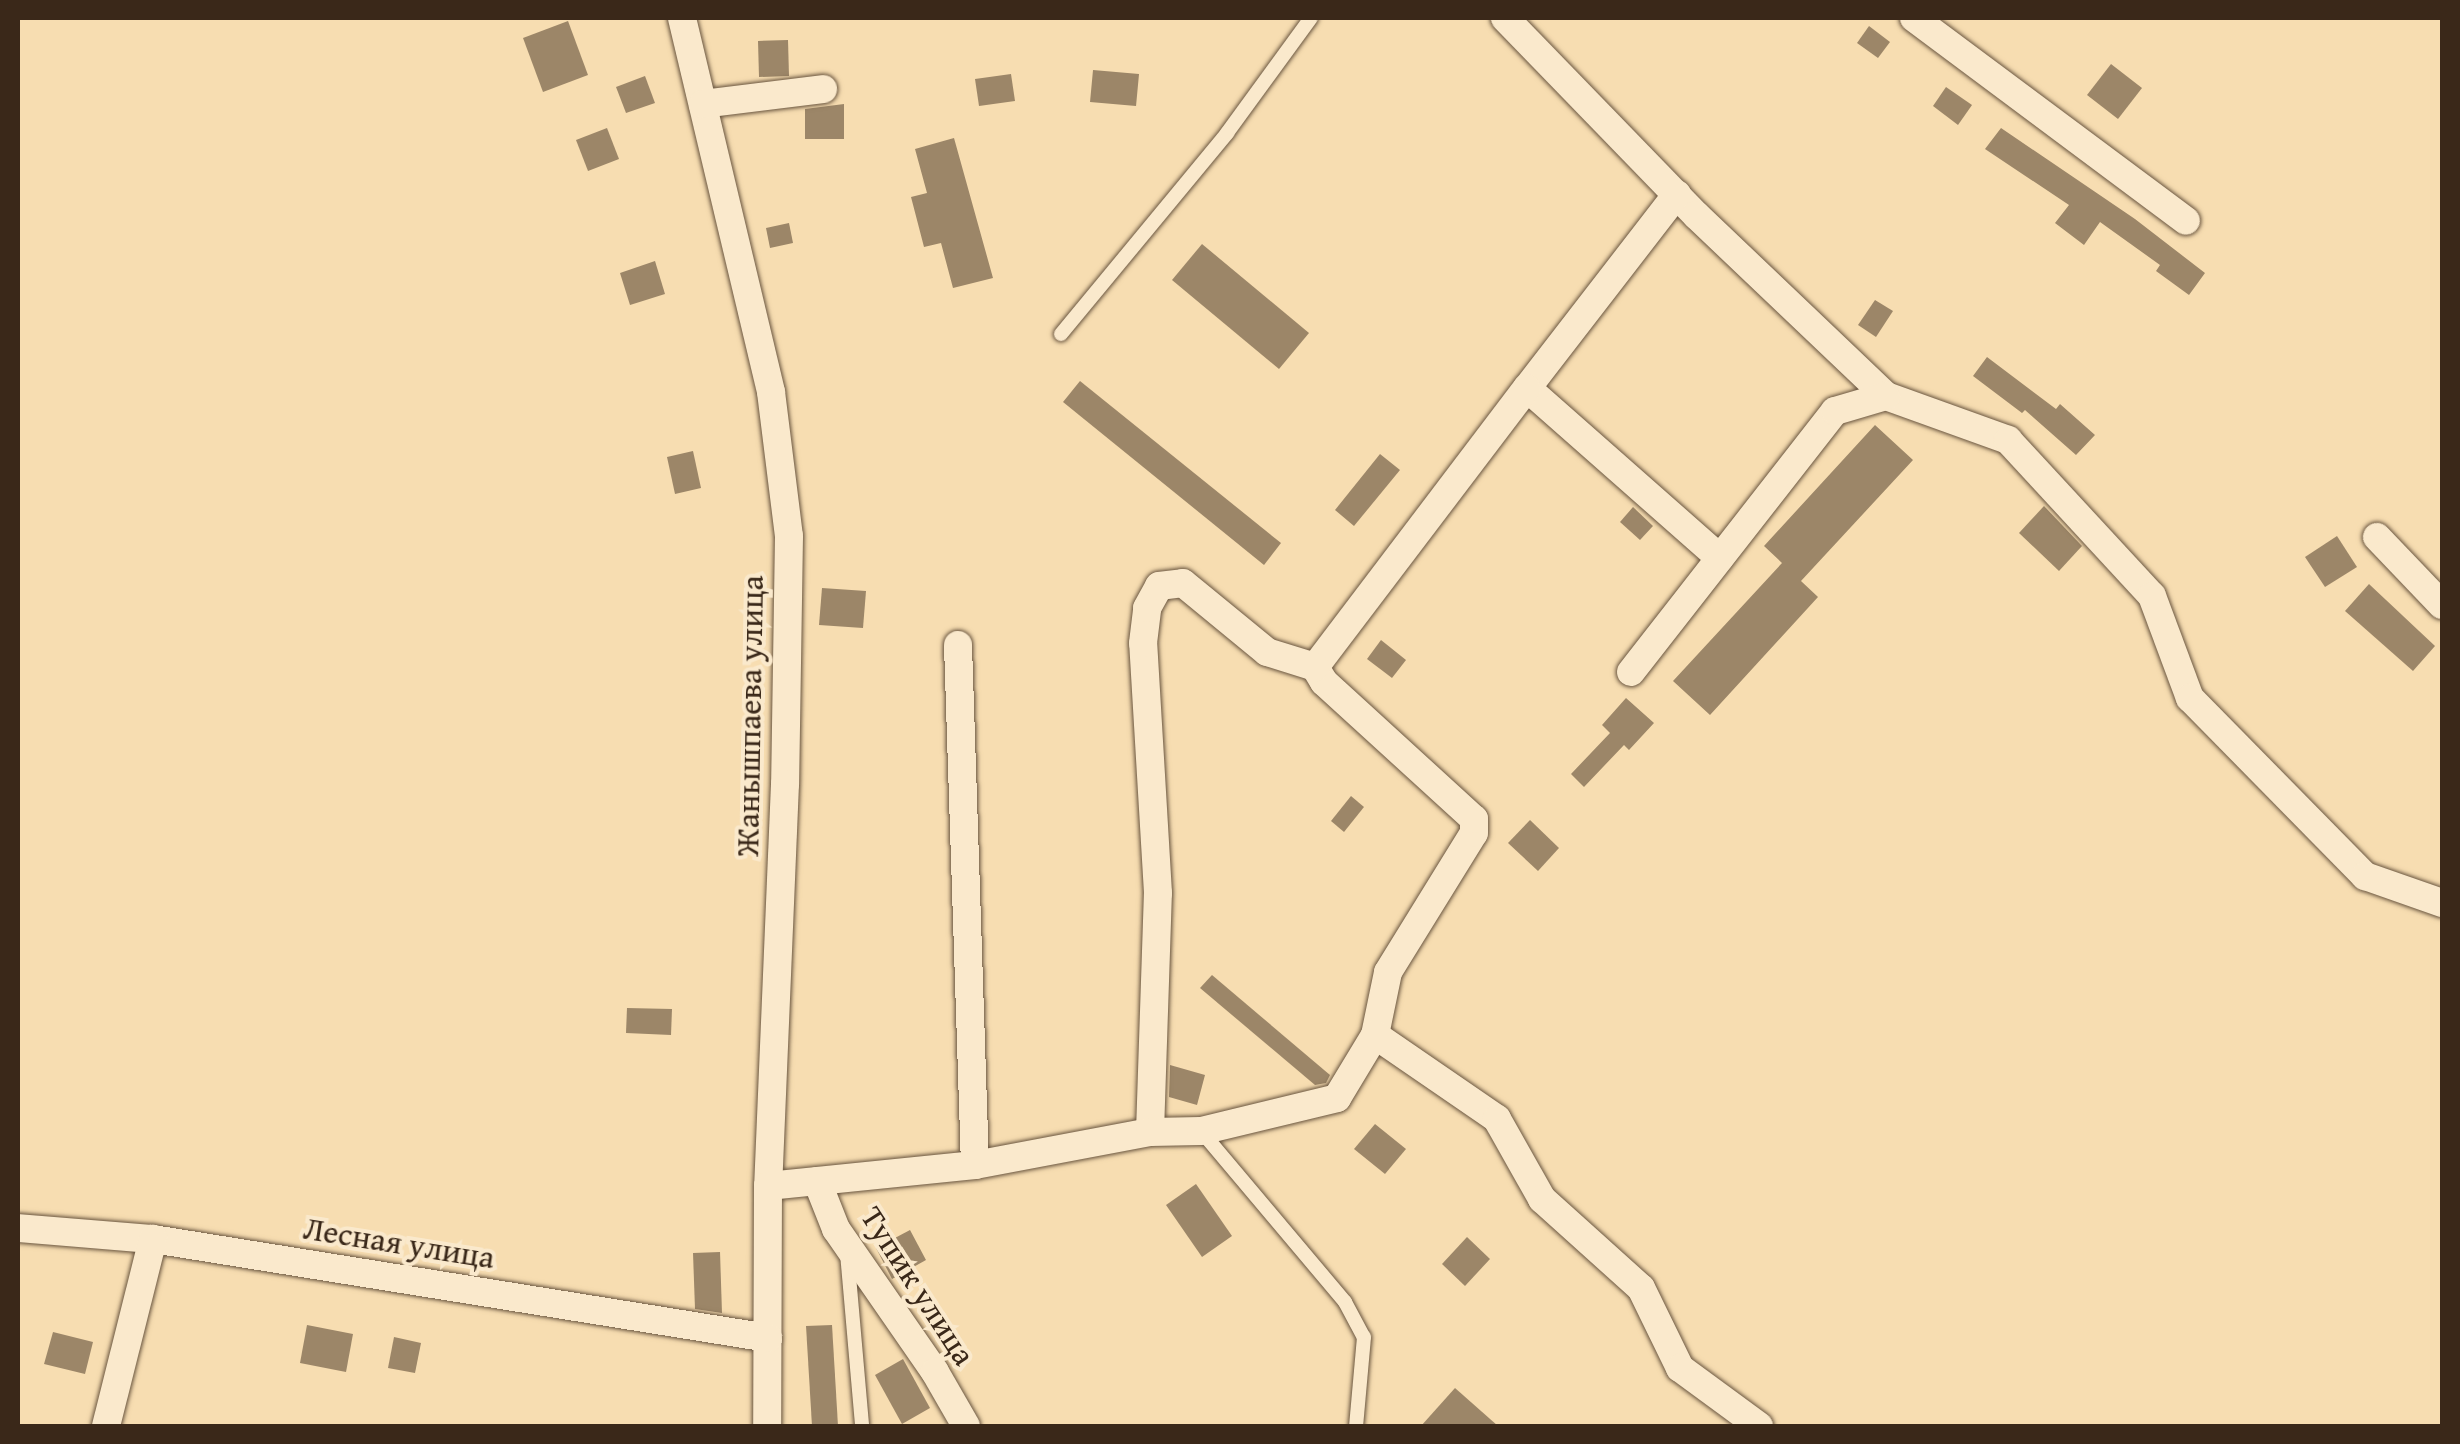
<!DOCTYPE html>
<html>
<head>
<meta charset="utf-8">
<style>
  body { margin:0 }
  #map { position:relative; width:2460px; height:1444px; overflow:hidden; background:#f7ddb1; font-family:"Gentium Book Plus",serif }
  div>[style] { position:absolute }
  [style*='--x'] { left:calc(var(--x)*1px); top:calc(var(--y)*1px); width:calc(var(--w)*1px); rotate:calc(var(--a)*1deg) }
  .building>* { inset:0; background:#9c8668 }
  .roads { filter:drop-shadow(0 0 2px #69553f) drop-shadow(0 0 2px #69553f) }
  .lane>* { height:14px; margin:-7px; padding:0 7px; transform-origin:7px; border-radius:7px; background:#fae9cc }
  .street>* { height:28px; margin:-14px; padding:0 14px; transform-origin:14px; border-radius:14px; background:#fae9cc }
  span { translate:-50% -50%; white-space:nowrap; text-align:center; line-height:1.15; -webkit-text-stroke:8px #fae9cc; paint-order:stroke }
  .street-label { font-size:32px; color:#3a2819 }
  .frame { position:absolute; inset:0; border:20px solid #3a2819; pointer-events:none }
</style>
</head>
<body>
<div id="map">
  <div class="building">
    <div style="clip-path:polygon(568px 21px,588px 75px,543px 92px,523px 38px)"></div>
    <div style="clip-path:polygon(1869px 26px,1890px 42px,1878px 58px,1857px 43px)"></div>
    <div style="clip-path:polygon(788px 40px,789px 76px,759px 77px,758px 41px)"></div>
    <div style="clip-path:polygon(2111px 64px,2142px 88px,2118px 119px,2087px 95px)"></div>
    <div style="clip-path:polygon(1093px 70px,1139px 74px,1136px 106px,1090px 102px)"></div>
    <div style="clip-path:polygon(1011px 74px,1015px 101px,979px 106px,975px 79px)"></div>
    <div style="clip-path:polygon(645px 76px,655px 103px,626px 113px,616px 87px)"></div>
    <div style="clip-path:polygon(1946px 87px,1972px 105px,1958px 125px,1933px 106px)"></div>
    <div style="clip-path:polygon(844px 104px,844px 139px,805px 139px,805px 109px)"></div>
    <div style="clip-path:polygon(607px 128px,619px 159px,588px 171px,576px 140px)"></div>
    <div style="clip-path:polygon(2001px 128px,2135px 219px,2205px 273px,2189px 295px,2156px 271px,2160px 265px,2100px 222px,2084px 245px,2055px 223px,2069px 205px,1985px 149px)"></div>
    <div style="clip-path:polygon(954px 138px,993px 278px,953px 288px,941px 243px,924px 247px,911px 197px,927px 193px,915px 149px)"></div>
    <div style="clip-path:polygon(789px 223px,793px 243px,770px 248px,766px 228px)"></div>
    <div style="clip-path:polygon(1202px 244px,1309px 333px,1279px 369px,1172px 280px)"></div>
    <div style="clip-path:polygon(655px 261px,665px 294px,630px 305px,620px 273px)"></div>
    <div style="clip-path:polygon(1875px 300px,1893px 311px,1876px 337px,1858px 325px)"></div>
    <div style="clip-path:polygon(1987px 357px,2056px 409px,2060px 404px,2095px 435px,2076px 455px,2025px 410px,2022px 413px,1973px 376px)"></div>
    <div style="clip-path:polygon(1080px 381px,1281px 543px,1264px 565px,1063px 402px)"></div>
    <div style="clip-path:polygon(1875px 425px,1913px 460px,1801px 581px,1818px 597px,1710px 715px,1673px 681px,1782px 563px,1764px 546px)"></div>
    <div style="clip-path:polygon(693px 451px,701px 488px,675px 494px,667px 457px)"></div>
    <div style="clip-path:polygon(1380px 454px,1400px 470px,1354px 526px,1335px 510px)"></div>
    <div style="clip-path:polygon(2044px 506px,2082px 546px,2059px 571px,2019px 533px)"></div>
    <div style="clip-path:polygon(1633px 507px,1653px 526px,1640px 540px,1620px 522px)"></div>
    <div style="clip-path:polygon(2337px 536px,2357px 567px,2325px 587px,2305px 557px)"></div>
    <div style="clip-path:polygon(2369px 584px,2435px 646px,2413px 671px,2345px 611px)"></div>
    <div style="clip-path:polygon(822px 588px,866px 591px,863px 628px,819px 625px)"></div>
    <div style="clip-path:polygon(1381px 640px,1406px 660px,1392px 678px,1367px 659px)"></div>
    <div style="clip-path:polygon(1626px 698px,1654px 723px,1629px 750px,1624px 745px,1584px 787px,1571px 774px,1610px 733px,1602px 725px)"></div>
    <div style="clip-path:polygon(1351px 796px,1364px 807px,1344px 832px,1331px 821px)"></div>
    <div style="clip-path:polygon(1530px 820px,1559px 848px,1538px 871px,1508px 843px)"></div>
    <div style="clip-path:polygon(1212px 975px,1330px 1075px,1326px 1083px,1315px 1085px,1200px 988px)"></div>
    <div style="clip-path:polygon(627px 1008px,672px 1009px,671px 1035px,626px 1033px)"></div>
    <div style="clip-path:polygon(1170px 1065px,1205px 1075px,1197px 1105px,1169px 1097px)"></div>
    <div style="clip-path:polygon(1375px 1124px,1406px 1149px,1385px 1174px,1354px 1149px)"></div>
    <div style="clip-path:polygon(1196px 1184px,1232px 1236px,1202px 1257px,1166px 1205px)"></div>
    <div style="clip-path:polygon(910px 1230px,926px 1260px,892px 1279px,876px 1248px)"></div>
    <div style="clip-path:polygon(1467px 1237px,1490px 1259px,1465px 1286px,1442px 1264px)"></div>
    <div style="clip-path:polygon(720px 1252px,722px 1313px,695px 1309px,693px 1253px)"></div>
    <div style="clip-path:polygon(307px 1325px,353px 1334px,346px 1372px,300px 1363px)"></div>
    <div style="clip-path:polygon(832px 1325px,838px 1426px,812px 1426px,806px 1326px)"></div>
    <div style="clip-path:polygon(53px 1332px,93px 1342px,85px 1374px,44px 1364px)"></div>
    <div style="clip-path:polygon(394px 1337px,421px 1343px,415px 1373px,388px 1368px)"></div>
    <div style="clip-path:polygon(903px 1359px,930px 1408px,902px 1424px,875px 1375px)"></div>
    <div style="clip-path:polygon(1455px 1388px,1498px 1426px,1421px 1426px)"></div>
  </div>
  <div class="roads">
    <div class="lane">
      <div style="--x:1061;--y:334;--w:261;--a:-50.4"></div>
      <div style="--x:1227;--y:133;--w:142;--a:-53.9"></div>
      <div style="--x:1201;--y:1131;--w:224;--a:49.9"></div>
      <div style="--x:1345;--y:1302;--w:40;--a:62"></div>
      <div style="--x:1364;--y:1337;--w:89;--a:95.1"></div>
      <div style="--x:847;--y:1253;--w:174;--a:85"></div>
    </div>
    <div class="street">
      <div style="--x:682;--y:18;--w:384;--a:76.6"></div>
      <div style="--x:771;--y:392;--w:145;--a:82.9"></div>
      <div style="--x:789;--y:536;--w:248;--a:90.9"></div>
      <div style="--x:785;--y:784;--w:402;--a:92.4"></div>
      <div style="--x:768;--y:1186;--w:240;--a:90.2"></div>
      <div style="--x:1505;--y:18;--w:274;--a:45.9"></div>
      <div style="--x:1696;--y:215;--w:262;--a:43.6"></div>
      <div style="--x:1886;--y:396;--w:130;--a:19.8"></div>
      <div style="--x:2008;--y:440;--w:212;--a:47.3"></div>
      <div style="--x:2152;--y:596;--w:109;--a:69.6"></div>
      <div style="--x:2190;--y:698;--w:250;--a:45.5"></div>
      <div style="--x:2365;--y:876;--w:82;--a:19.3"></div>
      <div style="--x:1914;--y:18;--w:339;--a:36.7"></div>
      <div style="--x:703;--y:104;--w:121;--a:-7.1"></div>
      <div style="--x:1677;--y:194;--w:245;--a:127.7"></div>
      <div style="--x:1527;--y:388;--w:257;--a:41.4"></div>
      <div style="--x:2377;--y:537;--w:94;--a:46.3"></div>
      <div style="--x:958;--y:645;--w:520;--a:88.13"></div>
      <div style="--x:1631;--y:672;--w:331;--a:-52"></div>
      <div style="--x:1835;--y:411;--w:53;--a:-16.4"></div>
      <div style="--x:1375;--y:1035;--w:64;--a:-78.3"></div>
      <div style="--x:1388;--y:972;--w:163;--a:-58.3"></div>
      <div style="--x:1474;--y:833;--w:14;--a:-90"></div>
      <div style="--x:1474;--y:819;--w:203;--a:-137.6"></div>
      <div style="--x:1324;--y:682;--w:17;--a:-121"></div>
      <div style="--x:1315;--y:667;--w:350;--a:-52.8"></div>
      <div style="--x:1150;--y:1132;--w:239;--a:-88.1"></div>
      <div style="--x:1158;--y:893;--w:250;--a:-93.4"></div>
      <div style="--x:1143;--y:643;--w:35;--a:-83"></div>
      <div style="--x:1147;--y:608;--w:25;--a:-61"></div>
      <div style="--x:1159;--y:586;--w:24;--a:-7"></div>
      <div style="--x:1183;--y:583;--w:109;--a:39.4"></div>
      <div style="--x:1267;--y:652;--w:50;--a:17.4"></div>
      <div style="--x:817;--y:1181;--w:52;--a:68.4"></div>
      <div style="--x:836;--y:1229;--w:174;--a:55.3"></div>
      <div style="--x:935;--y:1372;--w:62;--a:60.1"></div>
      <div style="--x:768;--y:1186;--w:208;--a:-5.8"></div>
      <div style="--x:975;--y:1165;--w:178;--a:-10.7"></div>
      <div style="--x:1150;--y:1132;--w:51;--a:-1.1"></div>
      <div style="--x:1201;--y:1131;--w:140;--a:-13.6"></div>
      <div style="--x:1337;--y:1098;--w:74;--a:-58.9"></div>
      <div style="--x:1375;--y:1035;--w:148;--a:34.5"></div>
      <div style="--x:1497;--y:1119;--w:92;--a:60.6"></div>
      <div style="--x:1542;--y:1199;--w:133;--a:42"></div>
      <div style="--x:1641;--y:1288;--w:89;--a:64"></div>
      <div style="--x:1680;--y:1368;--w:98;--a:36.3"></div>
      <div style="--x:18;--y:1228;--w:135;--a:4.7"></div>
      <div style="--x:153;--y:1239;--w:623;--a:9.14"></div>
      <div style="--x:106;--y:1426;--w:193;--a:-75.9"></div>
    </div>
  </div>
  <div class="street-label">
    <span style="left:750px;top:716px;rotate:-89deg">Жанышпаева улица</span>
    <span style="left:399px;top:1243px;rotate:9deg">Лесная улица</span>
    <span style="left:918px;top:1286px;rotate:57deg">Тупик улица</span>
  </div>
  <div class="frame"></div>
</div>
</body>
</html>
